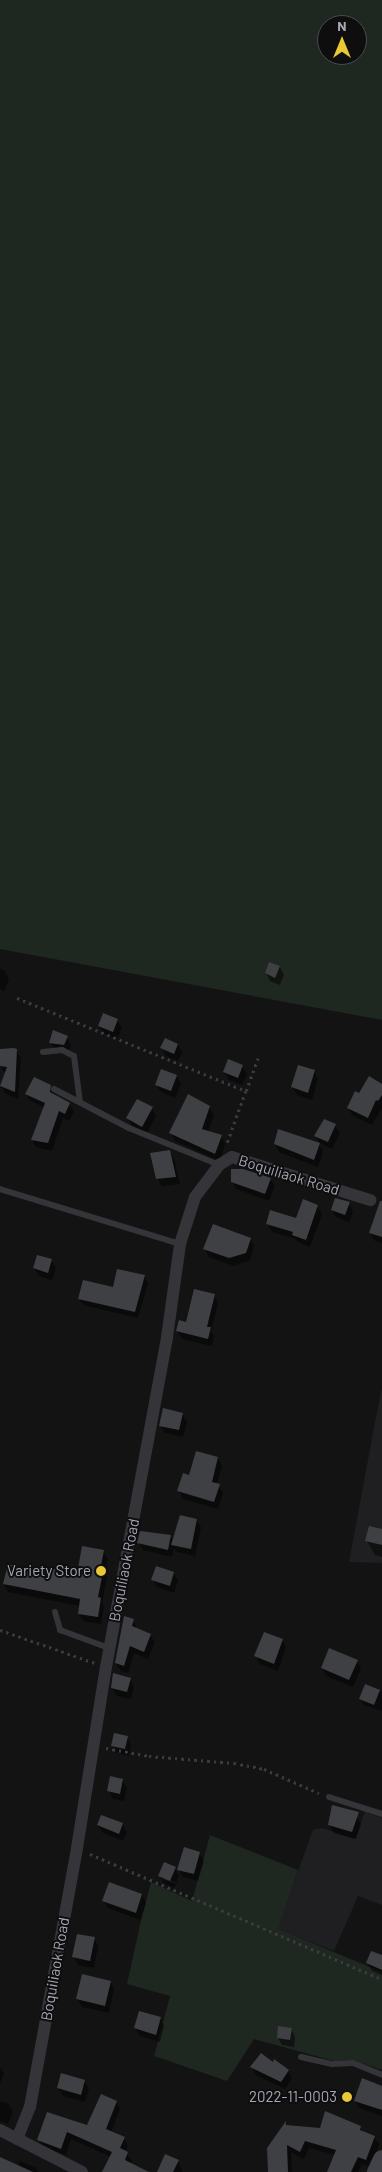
<!DOCTYPE html>
<html>
<head>
<meta charset="utf-8">
<style>
  body { margin:0 }
  #map { position:relative; width:382px; height:2172px; overflow:hidden; background:#131314; font-family:Barlow,sans-serif }
  div>[style] { position:absolute }
  [style*='--x'] { left:calc(var(--x)*1px); top:calc(var(--y)*1px); width:calc(var(--w)*1px); rotate:calc(var(--a)*1deg) }
  .built>* { inset:0; background:#1f1f21 }
  .green>* { inset:0; background:#1f2721 }
  .shadow>* { inset:0; background:#0007 }
  .building>* { inset:0; background:#3f4044 }
  .path>* { height:2.5px; margin-top:-1.25px; transform-origin:0; background:repeating-linear-gradient(90deg,#3a3b40 0 2.5px,transparent 0 6.5px) }
  .lane>* { height:6px; margin:-3px; padding:0 3px; transform-origin:3px; border-radius:3px; background:#343439 }
  .street>* { height:12px; margin:-6px; padding:0 6px; transform-origin:6px; border-radius:6px; background:#343439 }
  .secondary>* { height:18px; margin:-9px; padding:0 9px; transform-origin:9px; border-radius:9px; background:#424349 }
  .dots>* { width:14px; height:14px; translate:-50% -50%; box-sizing:border-box; border:2px solid #0e0e0f; border-radius:50% }
  span { translate:-50% -50%; white-space:nowrap; text-align:center; line-height:1.15; -webkit-text-stroke:4px #0e0e0f; paint-order:stroke }
  .street-label { font-size:15px; color:#a5a7b4 }
  .poi-label { font-size:15px; color:#a5a7b4 }
  .right { translate:-100% -50%; text-align:right }
  .north { position:absolute; left:317px; top:15px; width:50px; height:50px; box-sizing:border-box; background:#0e0e0f; border:1px solid #4a4b51; border-radius:50%; rotate:0deg; font-size:14px; font-weight:700; line-height:20px; text-align:center; color:#a5a7b4 }
  .north::after { content:''; display:block; margin:auto; width:18px; height:22px; background:#e9c735; clip-path:polygon(50% 0,100% 100%,50% 72%,0 100%) }
</style>
</head>
<body>
<div id="map">
  <div class="built">
    <div style="clip-path:polygon(382px 1388px,382px 1563px,349px 1562px,375px 1422px)"></div>
    <div style="clip-path:polygon(365px 1812px,382px 1818px,382px 1905px,358px 1896px,334px 1951px,277px 1929px,313px 1830px,322px 1828px,355px 1839px)"></div>
  </div>
  <div class="green">
    <div style="clip-path:polygon(evenodd,0 0,382px 0,382px 1020px,0 949px,0 0,327px 25px,357px 25px,357px 55px,327px 55px,327px 25px)"></div>
    <div style="clip-path:polygon(210px 1835px,298px 1870px,278px 1929px,382px 1972px,382px 2070px,353px 2060px,334px 2061px,254px 2039px,227px 2081px,154px 2056px,170px 1996px,127px 1984px,140px 1925px,151px 1882px,192px 1901px)"></div>
  </div>
  <div class="shadow">
    <div style="clip-path:polygon(270px 964px,280px 967px,284px 975px,280px 985px,270px 981px,266px 973px)"></div>
    <div style="clip-path:polygon(0 969px,5px 971px,9px 979px,4px 991px,0 989px)"></div>
    <div style="clip-path:polygon(117px 1020px,122px 1028px,117px 1039px,103px 1033px,99px 1026px)"></div>
    <div style="clip-path:polygon(67px 1037px,71px 1045px,68px 1053px,55px 1050px,50px 1042px)"></div>
    <div style="clip-path:polygon(178px 1045px,182px 1052px,178px 1061px,166px 1056px,162px 1048px)"></div>
    <div style="clip-path:polygon(2px 1050px,16px 1050px,21px 1058px,18px 1099px,6px 1094px,1px 1086px,6px 1074px,0 1066px)"></div>
    <div style="clip-path:polygon(242px 1066px,247px 1074px,242px 1085px,229px 1080px,224px 1072px)"></div>
    <div style="clip-path:polygon(314px 1071px,318px 1079px,312px 1100px,297px 1095px,292px 1087px)"></div>
    <div style="clip-path:polygon(176px 1076px,181px 1084px,175px 1098px,161px 1092px,156px 1085px)"></div>
    <div style="clip-path:polygon(382px 1085px,382px 1108px,372px 1125px,353px 1116px,348px 1108px,360px 1094px)"></div>
    <div style="clip-path:polygon(50px 1086px,55px 1096px,69px 1104px,74px 1112px,69px 1121px,63px 1118px,52px 1151px,36px 1147px,32px 1140px,45px 1108px,31px 1101px,26px 1094px)"></div>
    <div style="clip-path:polygon(209px 1107px,214px 1115px,208px 1132px,221px 1136px,225px 1144px,220px 1161px,175px 1141px,171px 1133px)"></div>
    <div style="clip-path:polygon(152px 1108px,156px 1116px,147px 1134px,132px 1126px,128px 1118px)"></div>
    <div style="clip-path:polygon(324px 1121px,335px 1125px,340px 1133px,332px 1149px,320px 1143px,315px 1136px)"></div>
    <div style="clip-path:polygon(275px 1144px,319px 1144px,323px 1152px,318px 1167px,279px 1152px)"></div>
    <div style="clip-path:polygon(169px 1151px,174px 1159px,180px 1184px,162px 1186px,157px 1178px)"></div>
    <div style="clip-path:polygon(270px 1179px,275px 1186px,269px 1201px,236px 1189px,232px 1181px)"></div>
    <div style="clip-path:polygon(349px 1203px,353px 1211px,349px 1222px,336px 1217px,332px 1210px)"></div>
    <div style="clip-path:polygon(317px 1206px,322px 1214px,310px 1247px,298px 1242px,296px 1239px,272px 1232px,267px 1224px,296px 1219px)"></div>
    <div style="clip-path:polygon(382px 1213px,382px 1243px,375px 1241px,370px 1233px)"></div>
    <div style="clip-path:polygon(250px 1239px,254px 1246px,250px 1260px,234px 1266px,209px 1257px,205px 1249px)"></div>
    <div style="clip-path:polygon(51px 1260px,56px 1268px,52px 1280px,39px 1276px,34px 1268px)"></div>
    <div style="clip-path:polygon(144px 1276px,148px 1283px,138px 1318px,83px 1305px,79px 1299px,114px 1289px)"></div>
    <div style="clip-path:polygon(214px 1295px,218px 1303px,211px 1331px,214px 1336px,212px 1346px,182px 1339px,177px 1331px)"></div>
    <div style="clip-path:polygon(182px 1414px,187px 1422px,183px 1437px,165px 1433px,160px 1425px)"></div>
    <div style="clip-path:polygon(218px 1458px,222px 1466px,217px 1484px,223px 1493px,218px 1509px,183px 1499px,179px 1491px,190px 1477px)"></div>
    <div style="clip-path:polygon(196px 1520px,201px 1527px,195px 1556px,177px 1552px,174px 1548px,172px 1557px,143px 1550px,139px 1542px,170px 1536px,173px 1541px)"></div>
    <div style="clip-path:polygon(382px 1530px,382px 1557px,375px 1555px,367px 1541px)"></div>
    <div style="clip-path:polygon(103px 1551px,108px 1559px,105px 1571px,107px 1576px,102px 1603px,104px 1607px,101px 1624px,83px 1621px,79px 1614px,80px 1606px,8px 1592px,4px 1584px,78px 1575px)"></div>
    <div style="clip-path:polygon(173px 1573px,178px 1580px,174px 1593px,157px 1587px,153px 1580px)"></div>
    <div style="clip-path:polygon(133px 1620px,137px 1629px,150px 1635px,155px 1642px,148px 1659px,134px 1653px,128px 1673px,121px 1671px,116px 1663px)"></div>
    <div style="clip-path:polygon(282px 1640px,286px 1647px,278px 1671px,260px 1664px,256px 1656px)"></div>
    <div style="clip-path:polygon(357px 1661px,361px 1669px,353px 1687px,326px 1676px,322px 1668px)"></div>
    <div style="clip-path:polygon(130px 1679px,134px 1687px,131px 1699px,117px 1696px,112px 1688px)"></div>
    <div style="clip-path:polygon(365px 1685px,382px 1692px,382px 1711px,364px 1705px,360px 1699px)"></div>
    <div style="clip-path:polygon(127px 1737px,131px 1744px,129px 1756px,117px 1753px,112px 1746px)"></div>
    <div style="clip-path:polygon(122px 1780px,127px 1788px,124px 1801px,113px 1799px,109px 1791px)"></div>
    <div style="clip-path:polygon(357px 1817px,361px 1824px,356px 1839px,334px 1833px,329px 1825px)"></div>
    <div style="clip-path:polygon(122px 1824px,127px 1832px,123px 1841px,103px 1833px,98px 1825px)"></div>
    <div style="clip-path:polygon(199px 1853px,204px 1861px,198px 1881px,183px 1877px,179px 1870px)"></div>
    <div style="clip-path:polygon(evenodd,175px 1868px,179px 1876px,174px 1888px,164px 1884px,160px 1876px,175px 1868px,164px 1877px,176px 1882px,176px 1884px,164px 1880px,164px 1877px)"></div>
    <div style="clip-path:polygon(142px 1895px,146px 1903px,140px 1920px,108px 1908px,104px 1901px)"></div>
    <div style="clip-path:polygon(94px 1938px,98px 1946px,94px 1968px,78px 1965px,74px 1957px)"></div>
    <div style="clip-path:polygon(382px 1957px,382px 1975px,372px 1971px,367px 1963px)"></div>
    <div style="clip-path:polygon(110px 1982px,114px 1989px,109px 2013px,82px 2007px,77px 1999px)"></div>
    <div style="clip-path:polygon(160px 2018px,164px 2026px,160px 2042px,140px 2036px,135px 2028px)"></div>
    <div style="clip-path:polygon(291px 2029px,295px 2037px,294px 2047px,282px 2045px,278px 2038px)"></div>
    <div style="clip-path:polygon(274px 2064px,288px 2071px,292px 2078px,285px 2089px,256px 2075px,252px 2067px)"></div>
    <div style="clip-path:polygon(0 2067px,4px 2074px,0 2084px)"></div>
    <div style="clip-path:polygon(84px 2081px,89px 2088px,85px 2102px,63px 2096px,58px 2088px)"></div>
    <div style="clip-path:polygon(382px 2087px,382px 2116px,359px 2108px,355px 2101px)"></div>
    <div style="clip-path:polygon(0 2101px,9px 2104px,13px 2112px,8px 2124px,0 2121px)"></div>
    <div style="clip-path:polygon(116px 2102px,120px 2109px,111px 2132px,124px 2138px,128px 2146px,125px 2152px,132px 2161px,130px 2164px,146px 2172px,103px 2172px,111px 2157px,71px 2139px,66px 2155px,43px 2147px,39px 2140px,48px 2114px,87px 2127px)"></div>
    <div style="clip-path:polygon(286px 2123px,288px 2127px,321px 2130px,360px 2127px,363px 2132px,374px 2137px,379px 2144px,371px 2167px,362px 2164px,358px 2172px,328px 2172px,335px 2155px,309px 2148px,304px 2159px,291px 2152px,292px 2172px,270px 2172px)"></div>
    <div style="clip-path:polygon(0 2158px,18px 2166px,20px 2161px,36px 2168px,38px 2172px,0 2172px)"></div>
    <div style="clip-path:polygon(178px 2161px,183px 2172px,158px 2172px)"></div>
  </div>
  <div class="building">
    <div style="clip-path:polygon(269px 962px,280px 966px,275px 978px,265px 973px)"></div>
    <div style="clip-path:polygon(103px 1013px,118px 1019px,113px 1032px,98px 1026px)"></div>
    <div style="clip-path:polygon(53px 1030px,68px 1036px,64px 1045px,49px 1043px)"></div>
    <div style="clip-path:polygon(165px 1038px,178px 1044px,174px 1054px,160px 1048px)"></div>
    <div style="clip-path:polygon(14px 1048px,17px 1049px,15px 1092px,0 1086px,7px 1067px,0 1066px,0 1049px)"></div>
    <div style="clip-path:polygon(228px 1059px,243px 1065px,238px 1078px,223px 1072px)"></div>
    <div style="clip-path:polygon(298px 1065px,315px 1070px,308px 1093px,291px 1087px)"></div>
    <div style="clip-path:polygon(161px 1069px,177px 1075px,171px 1091px,155px 1085px)"></div>
    <div style="clip-path:polygon(369px 1076px,382px 1084px,382px 1095px,378px 1101px,376px 1100px,368px 1118px,347px 1108px,355px 1091px,359px 1093px)"></div>
    <div style="clip-path:polygon(34px 1077px,51px 1085px,50px 1092px,70px 1103px,65px 1114px,59px 1111px,48px 1143px,31px 1140px,45px 1103px,25px 1094px)"></div>
    <div style="clip-path:polygon(188px 1094px,210px 1106px,202px 1129px,222px 1135px,215px 1154px,169px 1133px)"></div>
    <div style="clip-path:polygon(137px 1099px,153px 1107px,142px 1127px,126px 1118px)"></div>
    <div style="clip-path:polygon(324px 1119px,336px 1124px,328px 1142px,314px 1136px)"></div>
    <div style="clip-path:polygon(278px 1129px,320px 1143px,314px 1160px,274px 1144px)"></div>
    <div style="clip-path:polygon(170px 1150px,176px 1177px,156px 1179px,150px 1153px)"></div>
    <div style="clip-path:polygon(231px 1169px,243px 1169px,271px 1178px,265px 1194px,231px 1182px)"></div>
    <div style="clip-path:polygon(335px 1198px,350px 1202px,345px 1215px,331px 1210px)"></div>
    <div style="clip-path:polygon(303px 1199px,318px 1205px,306px 1240px,292px 1235px,293px 1232px,266px 1224px,270px 1210px,296px 1218px)"></div>
    <div style="clip-path:polygon(380px 1201px,382px 1201px,382px 1237px,369px 1233px)"></div>
    <div style="clip-path:polygon(213px 1224px,251px 1238px,246px 1253px,229px 1258px,203px 1249px)"></div>
    <div style="clip-path:polygon(37px 1255px,52px 1259px,48px 1273px,33px 1268px)"></div>
    <div style="clip-path:polygon(117px 1269px,145px 1275px,135px 1312px,78px 1299px,83px 1280px,113px 1287px)"></div>
    <div style="clip-path:polygon(194px 1289px,215px 1294px,207px 1327px,211px 1327px,208px 1339px,176px 1331px,179px 1320px,186px 1322px)"></div>
    <div style="clip-path:polygon(163px 1408px,183px 1413px,179px 1430px,159px 1426px)"></div>
    <div style="clip-path:polygon(196px 1451px,218px 1457px,212px 1482px,220px 1484px,214px 1502px,177px 1491px,183px 1473px,189px 1475px)"></div>
    <div style="clip-path:polygon(180px 1515px,197px 1519px,191px 1549px,171px 1545px)"></div>
    <div style="clip-path:polygon(369px 1526px,382px 1529px,382px 1545px,365px 1541px)"></div>
    <div style="clip-path:polygon(140px 1531px,171px 1535px,168px 1550px,137px 1543px)"></div>
    <div style="clip-path:polygon(82px 1546px,104px 1550px,101px 1566px,104px 1567px,98px 1597px,101px 1598px,98px 1617px,78px 1614px,80px 1599px,3px 1584px,8px 1564px,48px 1573px,49px 1568px,77px 1574px)"></div>
    <div style="clip-path:polygon(156px 1566px,174px 1572px,170px 1586px,151px 1580px)"></div>
    <div style="clip-path:polygon(124px 1616px,134px 1619px,132px 1626px,151px 1634px,144px 1652px,130px 1646px,124px 1666px,115px 1663px)"></div>
    <div style="clip-path:polygon(264px 1632px,283px 1639px,274px 1664px,254px 1656px)"></div>
    <div style="clip-path:polygon(329px 1648px,358px 1660px,349px 1680px,321px 1668px)"></div>
    <div style="clip-path:polygon(113px 1673px,131px 1678px,127px 1692px,111px 1688px)"></div>
    <div style="clip-path:polygon(365px 1684px,380px 1690px,374px 1705px,359px 1699px)"></div>
    <div style="clip-path:polygon(114px 1733px,128px 1736px,125px 1749px,111px 1746px)"></div>
    <div style="clip-path:polygon(110px 1776px,123px 1779px,120px 1794px,107px 1791px)"></div>
    <div style="clip-path:polygon(332px 1805px,359px 1812px,352px 1832px,328px 1825px)"></div>
    <div style="clip-path:polygon(101px 1815px,123px 1823px,119px 1834px,97px 1825px)"></div>
    <div style="clip-path:polygon(184px 1847px,200px 1852px,194px 1874px,177px 1870px)"></div>
    <div style="clip-path:polygon(164px 1862px,176px 1867px,170px 1881px,158px 1876px)"></div>
    <div style="clip-path:polygon(109px 1882px,142px 1894px,136px 1913px,102px 1901px)"></div>
    <div style="clip-path:polygon(77px 1934px,95px 1937px,90px 1961px,72px 1957px)"></div>
    <div style="clip-path:polygon(371px 1951px,382px 1955px,382px 1970px,366px 1963px)"></div>
    <div style="clip-path:polygon(82px 1974px,111px 1981px,105px 2006px,76px 1999px)"></div>
    <div style="clip-path:polygon(139px 2011px,161px 2017px,156px 2035px,134px 2028px)"></div>
    <div style="clip-path:polygon(278px 2026px,292px 2028px,290px 2040px,277px 2038px)"></div>
    <div style="clip-path:polygon(261px 2053px,273px 2062px,274px 2059px,289px 2070px,281px 2082px,250px 2067px)"></div>
    <div style="clip-path:polygon(61px 2073px,85px 2080px,81px 2095px,57px 2088px)"></div>
    <div style="clip-path:polygon(362px 2078px,382px 2086px,382px 2110px,354px 2101px)"></div>
    <div style="clip-path:polygon(101px 2094px,117px 2101px,106px 2129px,125px 2137px,120px 2148px,128px 2152px,125px 2160px,149px 2172px,102px 2172px,112px 2152px,67px 2132px,61px 2149px,37px 2140px,47px 2112px,87px 2125px)"></div>
    <div style="clip-path:polygon(325px 2111px,361px 2126px,360px 2130px,375px 2136px,366px 2160px,358px 2157px,351px 2172px,327px 2172px,336px 2150px,305px 2141px,300px 2152px,287px 2145px,288px 2172px,268px 2172px,267px 2148px,286px 2121px,286px 2125px,320px 2128px)"></div>
    <div style="clip-path:polygon(165px 2154px,179px 2160px,173px 2172px,157px 2172px)"></div>
    <div style="clip-path:polygon(0 2157px,33px 2172px,0 2172px)"></div>
  </div>
  <div class="path">
    <div style="--x:17;--y:998;--w:247;--a:22.1"></div>
    <div style="--x:246;--y:1091;--w:56;--a:109.7"></div>
    <div style="--x:246;--y:1091;--w:35;--a:-70"></div>
    <div style="--x:0;--y:1630;--w:101;--a:19.2"></div>
    <div style="--x:106;--y:1748;--w:44;--a:10.5"></div>
    <div style="--x:149;--y:1756;--w:85;--a:4.7"></div>
    <div style="--x:234;--y:1763;--w:31;--a:11"></div>
    <div style="--x:264;--y:1769;--w:60;--a:23.6"></div>
    <div style="--x:90;--y:1854;--w:318;--a:23.2"></div>
  </div>
  <div class="lane">
    <div style="--x:43;--y:1052;--w:19;--a:-6"></div>
    <div style="--x:62;--y:1050;--w:13;--a:27"></div>
    <div style="--x:74;--y:1056;--w:46;--a:82.6"></div>
    <div style="--x:54;--y:1089;--w:85;--a:27.5"></div>
    <div style="--x:129;--y:1128;--w:97;--a:22.3"></div>
    <div style="--x:0;--y:1189;--w:188;--a:17"></div>
    <div style="--x:55;--y:1612;--w:19;--a:74"></div>
    <div style="--x:60;--y:1630;--w:52;--a:20.2"></div>
    <div style="--x:329;--y:1797;--w:56;--a:17.8"></div>
    <div style="--x:301;--y:2057;--w:32;--a:13"></div>
    <div style="--x:332;--y:2064;--w:21;--a:-3"></div>
    <div style="--x:353;--y:2063;--w:31;--a:22"></div>
  </div>
  <div class="street">
    <div style="--x:0;--y:2130;--w:92;--a:27.1"></div>
    <div style="--x:17;--y:2139;--w:35;--a:-68"></div>
    <div style="--x:30;--y:2107;--w:263;--a:-79.7"></div>
    <div style="--x:77;--y:1848;--w:183;--a:-80.9"></div>
    <div style="--x:106;--y:1667;--w:336;--a:-79.5"></div>
    <div style="--x:167;--y:1337;--w:94;--a:-82"></div>
    <div style="--x:180;--y:1244;--w:49;--a:-72.3"></div>
    <div style="--x:195;--y:1197;--w:40;--a:-53"></div>
    <div style="--x:219;--y:1165;--w:15;--a:-32"></div>
    <div style="--x:232;--y:1157;--w:145;--a:17.3"></div>
  </div>
  <div class="secondary">
    <div style="--x:376;--y:2172;--w:14;--a:-65"></div>
  </div>
  <div class="dots">
    <div style="left:101px;top:1571px;background:#e9c735"></div>
    <div style="left:347px;top:2097px;background:#e9c735"></div>
  </div>
  <div class="street-label">
    <span style="left:289px;top:1175px;rotate:17deg">Boquiliaok Road</span>
    <span style="left:124px;top:1570px;rotate:-79deg">Boquiliaok Road</span>
    <span style="left:55px;top:1969px;rotate:-80deg">Boquiliaok Road</span>
  </div>
  <div class="poi-label">
    <span class="right" style="left:91px;top:1571px">Variety Store</span>
    <span class="right" style="left:337px;top:2097px">2022-11-0003</span>
  </div>
  <div class="north">N</div>
</div>
</body>
</html>
